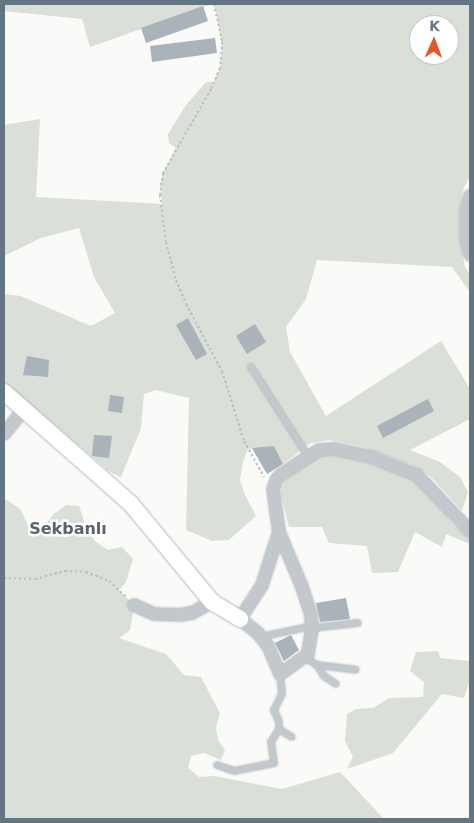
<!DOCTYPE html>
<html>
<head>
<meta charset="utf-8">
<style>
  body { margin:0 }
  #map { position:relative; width:474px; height:823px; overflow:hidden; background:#fafaf8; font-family:"DejaVu Sans",sans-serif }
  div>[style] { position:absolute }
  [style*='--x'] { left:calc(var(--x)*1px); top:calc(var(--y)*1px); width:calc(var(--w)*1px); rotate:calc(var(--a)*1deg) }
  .green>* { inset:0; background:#dadfd7 }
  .building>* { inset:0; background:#aab3b9 }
  .path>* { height:2px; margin-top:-1px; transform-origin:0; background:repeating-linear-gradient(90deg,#bbbfc2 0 2.5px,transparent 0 5px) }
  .roads { filter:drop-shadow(0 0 1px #b3babf) drop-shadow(0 0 1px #b3babf) }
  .lane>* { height:6px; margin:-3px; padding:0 3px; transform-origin:3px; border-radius:3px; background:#c3c8cc }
  .street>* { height:12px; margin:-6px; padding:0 6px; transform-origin:6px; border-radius:6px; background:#c3c8cc }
  .secondary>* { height:16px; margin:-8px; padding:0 8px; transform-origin:8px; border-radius:8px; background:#fff }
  span { translate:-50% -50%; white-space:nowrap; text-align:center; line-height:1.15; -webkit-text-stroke:5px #fff; paint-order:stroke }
  .quarter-label { font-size:16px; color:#57646e; font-weight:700 }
  .frame { position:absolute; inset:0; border:5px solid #657683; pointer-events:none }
  .north { position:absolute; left:409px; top:15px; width:50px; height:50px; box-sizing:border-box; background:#fff; border:1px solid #c1c8cd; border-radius:50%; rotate:2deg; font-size:14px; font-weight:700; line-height:20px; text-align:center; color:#657683 }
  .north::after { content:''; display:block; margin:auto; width:18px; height:22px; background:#e4572e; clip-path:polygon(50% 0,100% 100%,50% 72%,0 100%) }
</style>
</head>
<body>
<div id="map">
  <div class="green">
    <div style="clip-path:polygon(4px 4px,212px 4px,90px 47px,82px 19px,4px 11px)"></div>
    <div style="clip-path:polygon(evenodd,214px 4px,470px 4px,470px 177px,464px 187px,459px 211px,459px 238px,465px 267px,470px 275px,470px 292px,452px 267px,317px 260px,306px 299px,286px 327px,290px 352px,326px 416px,441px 341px,470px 389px,470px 419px,410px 450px,440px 462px,460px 477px,468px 492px,462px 511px,432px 478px,417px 467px,363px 447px,329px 440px,311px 443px,283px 464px,274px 446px,248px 449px,243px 461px,240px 480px,245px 495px,256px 516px,229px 540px,212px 541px,186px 530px,189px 398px,156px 390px,144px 394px,141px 428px,121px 477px,110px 472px,4px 382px,4px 294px,21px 296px,91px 326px,115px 313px,94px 277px,79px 228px,41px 238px,4px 256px,4px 125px,40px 119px,36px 197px,162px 204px,160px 184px,163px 173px,176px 148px,169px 143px,168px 134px,186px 105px,206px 82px,214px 82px,220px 68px,222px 42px,214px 4px,419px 25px,449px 25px,449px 55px,419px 55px,419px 25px)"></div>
    <div style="clip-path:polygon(340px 455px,402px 473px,417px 482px,454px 525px,470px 539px,470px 544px,446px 534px,442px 547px,415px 532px,398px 572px,372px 573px,367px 546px,329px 543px,322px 527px,289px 527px,281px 495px,282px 487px,286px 480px,316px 456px)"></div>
    <div style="clip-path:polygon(4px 498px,20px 509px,28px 525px,46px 524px,54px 514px,66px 505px,79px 506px,87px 530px,96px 542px,108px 550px,122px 547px,133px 559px,126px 582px,119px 590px,134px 605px,130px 630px,119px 638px,166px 654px,184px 675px,201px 677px,220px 713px,216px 728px,218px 740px,225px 750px,221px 760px,204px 753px,191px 756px,188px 768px,199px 777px,214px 776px,282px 789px,340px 772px,384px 819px,4px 819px)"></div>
    <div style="clip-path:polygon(438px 651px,440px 658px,470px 661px,470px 680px,464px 698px,442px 694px,393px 753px,347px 769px,353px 757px,345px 741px,347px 714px,356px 709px,373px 708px,389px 698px,423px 697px,424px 682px,410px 671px,416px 652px)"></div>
  </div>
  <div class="building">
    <div style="clip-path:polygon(203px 6px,208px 21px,146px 43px,141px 28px)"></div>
    <div style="clip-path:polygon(215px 38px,217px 53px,152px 62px,150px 46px)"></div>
    <div style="clip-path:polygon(188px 318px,207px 354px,196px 360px,176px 325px)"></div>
    <div style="clip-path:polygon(255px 324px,266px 342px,247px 354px,236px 336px)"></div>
    <div style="clip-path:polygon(27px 356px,49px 360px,48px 377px,23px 375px)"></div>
    <div style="clip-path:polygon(110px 395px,124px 397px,122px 413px,108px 411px)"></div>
    <div style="clip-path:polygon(428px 399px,434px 411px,383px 438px,377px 426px)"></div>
    <div style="clip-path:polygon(94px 435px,112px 436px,109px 458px,92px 456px)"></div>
    <div style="clip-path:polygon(274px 446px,283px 464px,267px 474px,252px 448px)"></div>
    <div style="clip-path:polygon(346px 598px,350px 619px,320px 622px,316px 603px)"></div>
    <div style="clip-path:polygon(291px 635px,299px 650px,284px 661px,275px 643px)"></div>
  </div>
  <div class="path">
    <div style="--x:214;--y:4;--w:39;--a:78"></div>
    <div style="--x:222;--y:42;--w:26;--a:94"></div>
    <div style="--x:220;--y:68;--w:23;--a:113"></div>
    <div style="--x:211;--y:89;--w:97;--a:119.7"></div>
    <div style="--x:163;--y:173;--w:22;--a:98"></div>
    <div style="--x:160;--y:195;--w:47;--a:82.7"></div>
    <div style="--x:166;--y:242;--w:39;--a:75"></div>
    <div style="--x:176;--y:280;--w:26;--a:67"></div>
    <div style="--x:186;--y:304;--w:76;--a:61.8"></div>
    <div style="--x:222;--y:371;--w:73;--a:72.6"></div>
    <div style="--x:244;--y:441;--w:41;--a:60.9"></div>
    <div style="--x:4;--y:578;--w:31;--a:2"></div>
    <div style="--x:35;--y:579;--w:31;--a:-15"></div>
    <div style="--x:65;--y:571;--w:21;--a:3"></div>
    <div style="--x:86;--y:572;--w:25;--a:21"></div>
    <div style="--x:109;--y:581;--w:23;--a:43"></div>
  </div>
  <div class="roads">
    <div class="lane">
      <div style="--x:251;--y:367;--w:106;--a:57.4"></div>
      <div style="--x:312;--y:628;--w:46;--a:-6.2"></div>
      <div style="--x:260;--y:637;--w:53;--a:-11.9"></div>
      <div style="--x:305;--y:658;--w:14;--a:30"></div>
      <div style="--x:317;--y:665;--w:39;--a:7"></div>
      <div style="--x:317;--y:665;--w:13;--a:58"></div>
      <div style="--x:324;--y:676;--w:14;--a:34"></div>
      <div style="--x:280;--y:674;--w:20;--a:84"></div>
      <div style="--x:282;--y:694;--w:18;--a:117"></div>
      <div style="--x:274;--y:710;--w:13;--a:67"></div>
      <div style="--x:279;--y:722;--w:7;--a:90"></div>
      <div style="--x:279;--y:729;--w:15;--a:32"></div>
      <div style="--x:217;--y:765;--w:18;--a:19"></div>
      <div style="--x:234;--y:771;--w:41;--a:-11.3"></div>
      <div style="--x:274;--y:763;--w:21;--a:-98"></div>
      <div style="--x:271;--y:742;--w:15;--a:-58"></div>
    </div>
    <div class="street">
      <div style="--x:470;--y:196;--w:15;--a:106"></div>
      <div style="--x:466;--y:210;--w:29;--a:90"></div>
      <div style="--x:466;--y:239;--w:16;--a:76"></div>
      <div style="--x:4;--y:434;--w:32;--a:-51"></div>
      <div style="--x:279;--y:532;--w:60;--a:67.3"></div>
      <div style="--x:302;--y:587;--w:29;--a:72"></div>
      <div style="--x:311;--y:615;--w:13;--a:86"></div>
      <div style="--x:312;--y:628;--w:26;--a:99"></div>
      <div style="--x:308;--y:654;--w:34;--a:144"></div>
      <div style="--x:280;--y:674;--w:30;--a:-113"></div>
      <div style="--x:268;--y:646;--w:16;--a:-128"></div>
      <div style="--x:258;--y:633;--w:23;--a:-142"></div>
      <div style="--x:240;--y:619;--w:40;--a:-57.1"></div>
      <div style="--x:262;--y:585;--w:56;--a:-72.2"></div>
      <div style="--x:279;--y:532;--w:43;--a:-97.9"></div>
      <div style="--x:273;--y:489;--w:11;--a:-68"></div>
      <div style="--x:277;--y:479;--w:7;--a:-45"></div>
      <div style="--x:282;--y:474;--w:44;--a:-33"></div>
      <div style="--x:319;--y:450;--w:16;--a:-4"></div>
      <div style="--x:335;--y:449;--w:35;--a:12"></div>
      <div style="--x:369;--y:456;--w:52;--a:21.6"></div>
      <div style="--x:417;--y:475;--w:77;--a:46.6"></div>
      <div style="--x:134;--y:605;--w:22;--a:24"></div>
      <div style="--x:154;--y:614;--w:25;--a:2"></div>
      <div style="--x:179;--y:615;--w:13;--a:-9"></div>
      <div style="--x:192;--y:613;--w:23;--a:-29"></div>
    </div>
    <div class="secondary">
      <div style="--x:4;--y:392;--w:169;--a:41.4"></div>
      <div style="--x:131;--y:504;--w:127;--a:50.4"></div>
      <div style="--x:212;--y:602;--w:33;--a:31"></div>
    </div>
  </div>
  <div class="quarter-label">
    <span style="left:68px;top:529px">Sekbanlı</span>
  </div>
  <div class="frame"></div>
  <div class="north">K</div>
</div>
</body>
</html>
